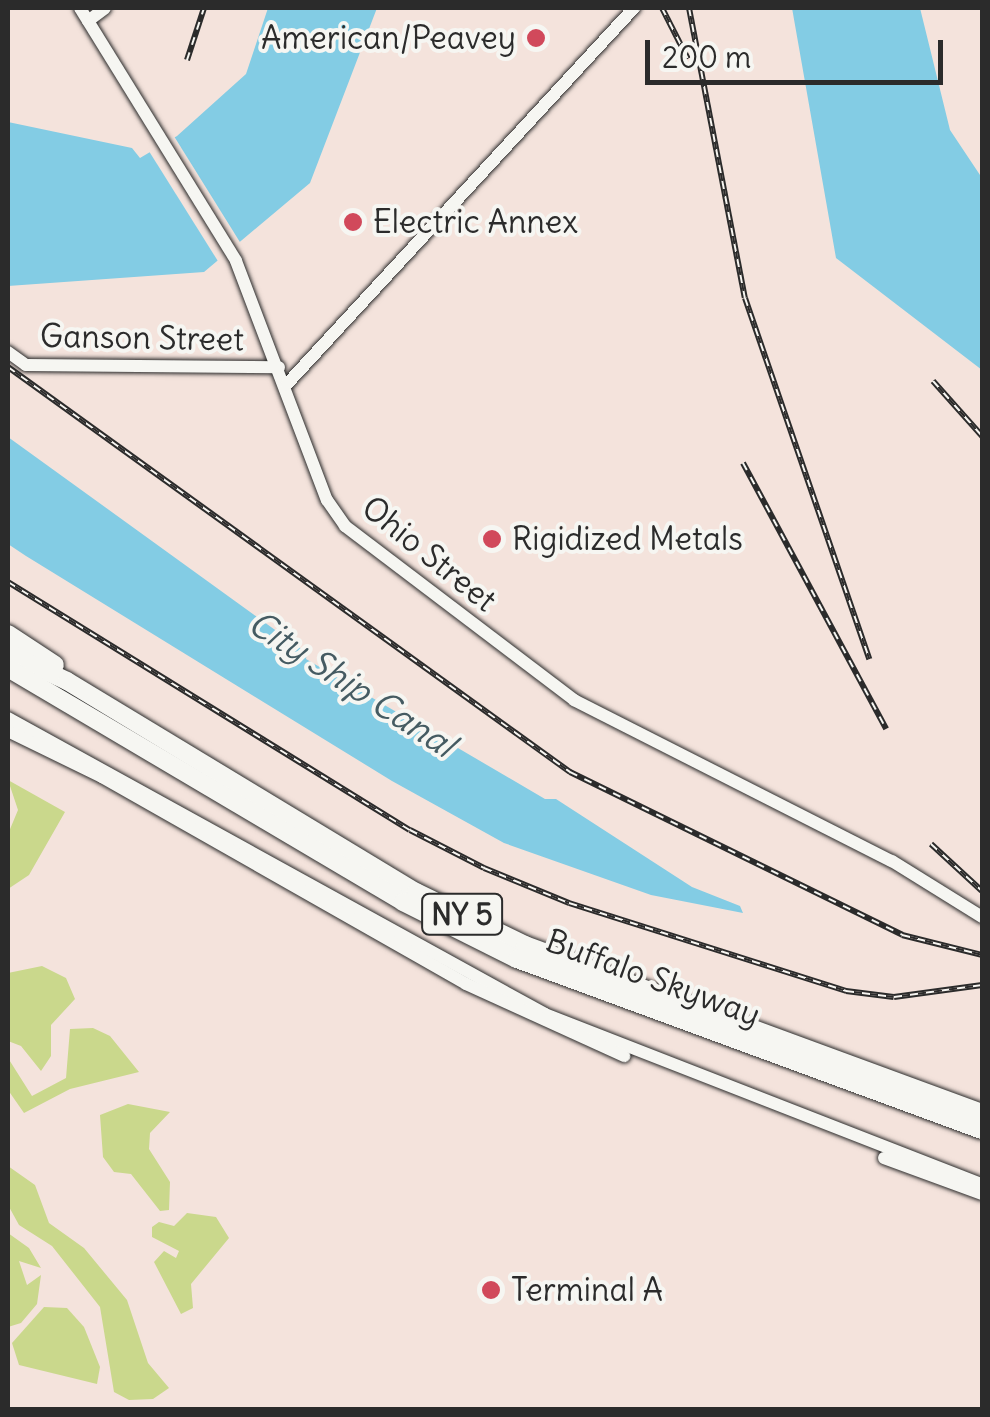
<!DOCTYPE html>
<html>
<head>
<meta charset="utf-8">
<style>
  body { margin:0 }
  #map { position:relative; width:990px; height:1417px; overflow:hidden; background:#f4e3dc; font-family:Delius,sans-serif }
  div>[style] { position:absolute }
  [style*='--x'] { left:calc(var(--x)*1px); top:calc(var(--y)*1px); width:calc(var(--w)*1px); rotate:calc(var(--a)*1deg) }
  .green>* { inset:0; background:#cad88c }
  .water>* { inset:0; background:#83cce4 }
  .pier>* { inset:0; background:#f4e3dc }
  .roads { filter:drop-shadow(0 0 2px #2b2b2b) drop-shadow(0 0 2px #2b2b2b) }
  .minor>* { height:12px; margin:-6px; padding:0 6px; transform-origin:6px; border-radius:6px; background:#f6f6f2 }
  .highway>* { height:18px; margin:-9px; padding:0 9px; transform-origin:9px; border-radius:9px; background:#f6f6f2 }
  .rail>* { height:6px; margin-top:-3px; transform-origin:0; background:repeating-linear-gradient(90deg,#f6f6f2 0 8px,#2b2b2b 0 16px); box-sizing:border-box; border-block:2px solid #2b2b2b }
  .dots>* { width:28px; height:28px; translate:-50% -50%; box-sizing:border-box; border:5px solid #f6f6f2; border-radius:50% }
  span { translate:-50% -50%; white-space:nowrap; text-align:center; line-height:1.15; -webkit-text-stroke:8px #f6f6f2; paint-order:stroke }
  .shield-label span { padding:2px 8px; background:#f6f6f2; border:2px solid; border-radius:8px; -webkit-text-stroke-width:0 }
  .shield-label { font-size:30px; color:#2b2b2b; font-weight:700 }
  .poi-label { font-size:32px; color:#2b2b2b }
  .right { translate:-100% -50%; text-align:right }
  .left { translate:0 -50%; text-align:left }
  .street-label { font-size:32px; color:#2b2b2b }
  .water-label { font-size:35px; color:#455b62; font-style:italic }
  .frame { position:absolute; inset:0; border:10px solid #2b2b2b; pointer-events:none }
  .scale { position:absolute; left:645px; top:40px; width:298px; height:45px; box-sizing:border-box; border:5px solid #2b2b2b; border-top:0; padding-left:12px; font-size:30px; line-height:35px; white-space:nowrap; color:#2b2b2b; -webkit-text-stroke:8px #f6f6f2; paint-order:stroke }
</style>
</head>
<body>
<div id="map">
  <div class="green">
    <div style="clip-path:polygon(8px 780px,65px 812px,29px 875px,8px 889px,8px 834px,18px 810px)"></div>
    <div style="clip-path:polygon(42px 966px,66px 978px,75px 999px,51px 1025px,51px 1056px,41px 1071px,21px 1046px,8px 1041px,8px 973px)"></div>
    <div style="clip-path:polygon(93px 1028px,110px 1036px,139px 1072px,70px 1089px,24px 1113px,8px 1090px,8px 1058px,32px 1096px,66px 1078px,70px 1029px)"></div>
    <div style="clip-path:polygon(128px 1104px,170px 1112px,150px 1133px,149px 1149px,170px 1182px,169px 1210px,160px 1211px,131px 1174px,114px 1172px,103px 1157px,100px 1115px)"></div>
    <div style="clip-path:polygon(8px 1166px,35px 1185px,49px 1223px,84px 1248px,127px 1300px,148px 1363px,169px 1388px,153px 1399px,129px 1400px,114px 1392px,100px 1307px,52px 1246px,19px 1225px,8px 1205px)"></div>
    <div style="clip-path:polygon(187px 1213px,216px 1217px,229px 1238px,191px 1284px,193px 1308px,181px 1314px,154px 1262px,164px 1251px,176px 1258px,179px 1251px,152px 1237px,152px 1227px,159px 1222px,174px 1226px)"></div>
    <div style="clip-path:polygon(8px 1233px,29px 1248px,41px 1268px,19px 1261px,27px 1285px,41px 1275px,37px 1304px,21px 1323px,8px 1327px)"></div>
    <div style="clip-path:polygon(44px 1307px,67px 1308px,84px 1327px,100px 1367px,97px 1384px,19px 1365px,12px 1343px)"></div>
  </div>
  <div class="water">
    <div style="clip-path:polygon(268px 8px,377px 8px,310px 183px,204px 272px,8px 286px,8px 122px,132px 148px,140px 158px,177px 136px,246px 74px)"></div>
    <div style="clip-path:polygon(792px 8px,920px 8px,950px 130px,982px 178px,982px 370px,836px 258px)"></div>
    <div style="clip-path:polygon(8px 437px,307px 653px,306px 659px,545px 799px,556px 799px,692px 887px,740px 906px,743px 913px,651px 895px,504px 843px,392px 781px,26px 556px,8px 544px)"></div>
  </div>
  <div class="pier">
    <div style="clip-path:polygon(172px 133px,243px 247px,221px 266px,147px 148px)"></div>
  </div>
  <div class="roads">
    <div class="minor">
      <div style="--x:80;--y:8;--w:297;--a:58.3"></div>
      <div style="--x:236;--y:261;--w:256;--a:69.2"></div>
      <div style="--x:327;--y:500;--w:32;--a:55"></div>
      <div style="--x:345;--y:526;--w:288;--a:37.2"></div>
      <div style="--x:574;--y:700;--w:356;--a:26.9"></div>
      <div style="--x:892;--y:861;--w:106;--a:31.9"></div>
      <div style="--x:88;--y:21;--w:21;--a:-37"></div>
      <div style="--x:8;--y:352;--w:22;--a:36"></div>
      <div style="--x:26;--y:365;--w:253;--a:0.5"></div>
      <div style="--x:287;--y:384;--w:512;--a:-47.3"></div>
      <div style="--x:8;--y:718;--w:613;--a:28.86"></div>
      <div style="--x:545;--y:1014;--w:469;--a:21.3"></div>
      <div style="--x:8;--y:731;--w:105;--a:26.1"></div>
      <div style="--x:102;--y:777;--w:419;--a:29.6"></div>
      <div style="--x:466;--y:984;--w:174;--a:24.5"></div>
      <div style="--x:884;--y:1158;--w:104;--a:20.2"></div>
    </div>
    <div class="highway">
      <div style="--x:8;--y:634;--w:56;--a:33.4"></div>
      <div style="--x:8;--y:653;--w:65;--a:25.4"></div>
      <div style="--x:67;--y:681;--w:408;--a:31.2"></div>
      <div style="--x:416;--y:892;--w:121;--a:25.9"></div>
      <div style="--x:525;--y:945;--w:487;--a:20.2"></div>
      <div style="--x:8;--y:668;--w:459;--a:30.6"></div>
      <div style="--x:403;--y:902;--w:127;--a:26.6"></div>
      <div style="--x:517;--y:959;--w:495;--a:20.2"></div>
    </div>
  </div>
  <div class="rail">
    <div style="--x:662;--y:8;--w:57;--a:63"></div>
    <div style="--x:689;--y:8;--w:295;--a:79.1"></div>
    <div style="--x:745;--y:298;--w:382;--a:71"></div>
    <div style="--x:187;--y:60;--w:55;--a:-71.9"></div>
    <div style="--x:8;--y:367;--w:693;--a:35.78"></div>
    <div style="--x:570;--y:772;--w:370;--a:26.1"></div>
    <div style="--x:902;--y:935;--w:82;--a:14"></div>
    <div style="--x:933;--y:381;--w:74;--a:48.3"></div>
    <div style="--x:743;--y:463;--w:302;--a:61.7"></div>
    <div style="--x:8;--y:582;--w:472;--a:31.7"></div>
    <div style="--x:410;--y:830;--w:83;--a:27.2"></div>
    <div style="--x:484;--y:868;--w:92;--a:22.4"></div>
    <div style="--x:569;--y:903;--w:291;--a:17.6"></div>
    <div style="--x:846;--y:991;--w:48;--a:7.1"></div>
    <div style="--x:894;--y:997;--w:89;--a:-7.8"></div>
    <div style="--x:931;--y:844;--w:69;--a:42.7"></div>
  </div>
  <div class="dots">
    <div style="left:536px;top:38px;background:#d1495b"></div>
    <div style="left:353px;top:222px;background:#d1495b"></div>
    <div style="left:492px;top:539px;background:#d1495b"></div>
    <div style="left:491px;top:1290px;background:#d1495b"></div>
  </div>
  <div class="shield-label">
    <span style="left:462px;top:914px">NY 5</span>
  </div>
  <div class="poi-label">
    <span class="right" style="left:516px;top:38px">American/Peavey</span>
    <span class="left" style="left:373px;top:222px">Electric Annex</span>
    <span class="left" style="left:512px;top:539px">Rigidized Metals</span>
    <span class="left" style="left:511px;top:1290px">Terminal A</span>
  </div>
  <div class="street-label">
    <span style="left:142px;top:338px;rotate:1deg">Ganson Street</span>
    <span style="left:429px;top:554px;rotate:39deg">Ohio Street</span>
    <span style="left:653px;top:978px;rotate:20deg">Buffalo Skyway</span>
  </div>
  <div class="water-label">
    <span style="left:352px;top:683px;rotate:33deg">City Ship Canal</span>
  </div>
  <div class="frame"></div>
  <div class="scale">200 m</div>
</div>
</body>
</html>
